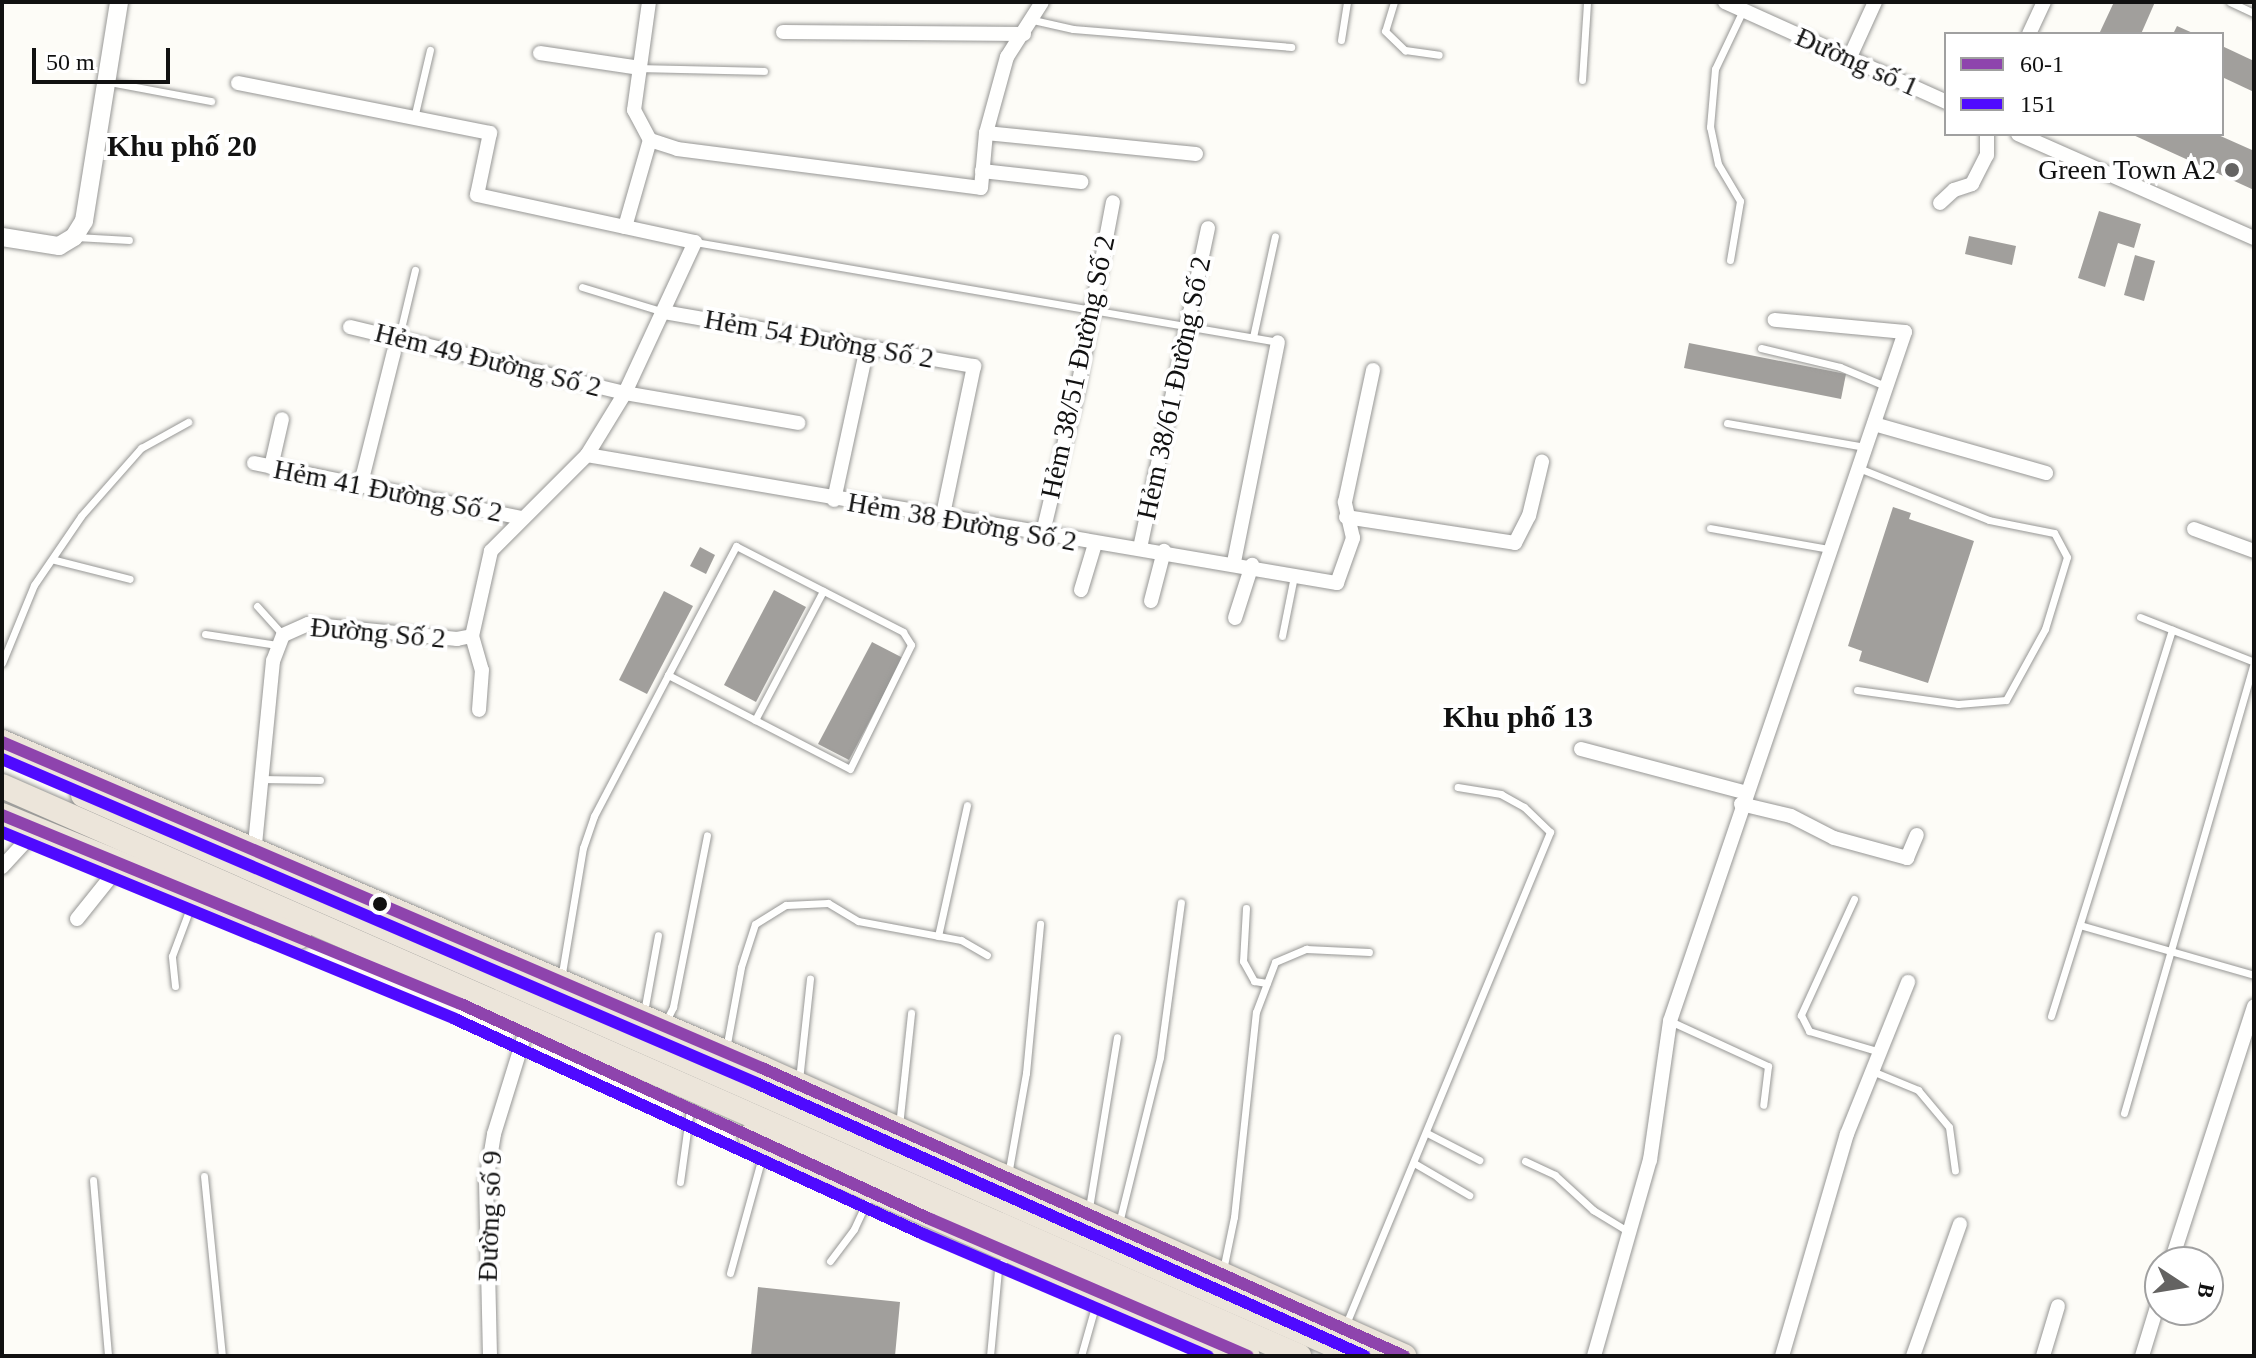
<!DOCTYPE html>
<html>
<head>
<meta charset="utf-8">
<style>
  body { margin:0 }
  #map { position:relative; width:2256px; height:1358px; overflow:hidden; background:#fdfcf7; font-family:Georgia,serif }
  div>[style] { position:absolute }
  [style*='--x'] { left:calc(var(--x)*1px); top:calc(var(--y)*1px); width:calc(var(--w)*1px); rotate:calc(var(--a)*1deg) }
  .building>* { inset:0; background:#a19f9c }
  .roads { filter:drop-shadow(0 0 2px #979795) drop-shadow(0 0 2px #979795) }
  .service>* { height:7px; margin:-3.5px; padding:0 3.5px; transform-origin:3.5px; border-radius:3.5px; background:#fffffe }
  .minor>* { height:14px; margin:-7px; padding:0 7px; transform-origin:7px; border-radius:7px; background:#fffffe }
  .tertiary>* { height:18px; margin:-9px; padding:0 9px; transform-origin:9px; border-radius:9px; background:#fffffe }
  .trunk>* { height:24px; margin:-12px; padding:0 12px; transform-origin:12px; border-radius:12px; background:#ece5da }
  .bus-1>* { height:12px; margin:-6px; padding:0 6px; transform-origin:6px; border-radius:6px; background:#8e44ad }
  .bus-2>* { height:12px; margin:-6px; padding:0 6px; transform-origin:6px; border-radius:6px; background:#4f0aff }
  .dots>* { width:22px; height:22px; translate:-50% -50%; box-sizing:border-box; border:4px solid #fff; border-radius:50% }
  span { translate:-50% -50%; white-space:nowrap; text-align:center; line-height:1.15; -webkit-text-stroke:8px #fff; paint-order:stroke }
  .street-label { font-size:28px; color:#111 }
  .poi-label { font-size:28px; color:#111 }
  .right { translate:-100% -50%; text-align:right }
  .neighbourhood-label { font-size:30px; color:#111; font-weight:700 }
  .frame { position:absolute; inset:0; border:4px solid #111; pointer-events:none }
  .legend { position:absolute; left:1944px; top:32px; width:280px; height:104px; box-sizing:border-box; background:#fff; border:2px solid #a0a0a0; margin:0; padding:10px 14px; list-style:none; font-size:24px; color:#111 }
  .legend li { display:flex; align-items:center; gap:16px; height:40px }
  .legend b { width:40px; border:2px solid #a0a0a0 }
  .north { position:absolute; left:2144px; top:1246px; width:80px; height:80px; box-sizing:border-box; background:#fff; border:2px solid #a0a0a0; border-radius:50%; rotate:102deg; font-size:22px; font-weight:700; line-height:32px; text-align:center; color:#111 }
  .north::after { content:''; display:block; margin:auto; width:28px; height:36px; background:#646362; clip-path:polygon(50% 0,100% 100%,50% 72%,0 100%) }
  .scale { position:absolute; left:32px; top:48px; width:138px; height:36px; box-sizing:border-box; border:4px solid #111; border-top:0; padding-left:10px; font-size:24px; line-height:28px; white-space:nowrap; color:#111; -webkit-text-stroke:6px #fff; paint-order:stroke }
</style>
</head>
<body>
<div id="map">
  <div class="building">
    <div style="clip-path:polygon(2114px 2px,2155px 2px,2141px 34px,2099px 34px)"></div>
    <div style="clip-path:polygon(2177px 26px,2195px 34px,2173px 34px)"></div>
    <div style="clip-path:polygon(2222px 46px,2254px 61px,2254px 92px,2222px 77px)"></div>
    <div style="clip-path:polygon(2131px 134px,2216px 134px,2252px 150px,2254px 144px,2254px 190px)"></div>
    <div style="clip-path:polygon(2099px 211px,2141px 224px,2134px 248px,2118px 243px,2105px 287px,2078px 278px)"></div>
    <div style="clip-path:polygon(1969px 236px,2016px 246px,2012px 265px,1965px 254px)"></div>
    <div style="clip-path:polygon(2135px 255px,2155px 261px,2144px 301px,2124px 295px)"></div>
    <div style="clip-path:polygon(1689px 343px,1846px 374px,1841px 399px,1684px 368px)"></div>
    <div style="clip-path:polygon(1893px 507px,1911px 513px,1909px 519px,1974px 541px,1928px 683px,1859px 661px,1862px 651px,1848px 646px)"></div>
    <div style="clip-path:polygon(700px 547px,715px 555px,706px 574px,690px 566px)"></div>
    <div style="clip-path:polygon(774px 590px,806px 607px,756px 702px,724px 685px)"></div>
    <div style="clip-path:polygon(664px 591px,693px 606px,647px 694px,619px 680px)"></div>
    <div style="clip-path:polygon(872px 642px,903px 658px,849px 760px,818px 744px)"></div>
    <div style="clip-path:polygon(758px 1287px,900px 1302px,895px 1356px,751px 1356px)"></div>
  </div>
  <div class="roads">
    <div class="service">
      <div style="--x:1394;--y:2;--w:30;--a:107"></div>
      <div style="--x:1385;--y:31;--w:28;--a:44"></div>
      <div style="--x:1405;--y:50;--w:34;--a:8"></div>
      <div style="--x:2230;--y:2;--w:26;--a:25"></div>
      <div style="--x:1033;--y:20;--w:41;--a:12.7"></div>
      <div style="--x:1073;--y:29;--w:219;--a:4.7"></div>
      <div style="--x:1341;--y:40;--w:38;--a:-81"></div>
      <div style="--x:640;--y:68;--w:124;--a:1.4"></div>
      <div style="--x:1582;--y:80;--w:78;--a:-86.3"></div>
      <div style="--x:109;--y:82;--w:104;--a:10.6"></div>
      <div style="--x:414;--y:118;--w:70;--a:-76.8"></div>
      <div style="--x:76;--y:237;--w:53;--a:3.2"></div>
      <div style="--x:695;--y:242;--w:592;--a:9.73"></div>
      <div style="--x:1730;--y:260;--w:60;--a:-80.4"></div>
      <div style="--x:1740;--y:201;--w:43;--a:-120.7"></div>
      <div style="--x:1718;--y:164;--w:38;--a:-102"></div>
      <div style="--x:1710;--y:127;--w:58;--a:-85.1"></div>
      <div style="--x:1715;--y:69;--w:65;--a:-64.6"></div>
      <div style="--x:582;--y:287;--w:86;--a:17"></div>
      <div style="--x:399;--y:337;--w:69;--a:-76.6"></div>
      <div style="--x:1253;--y:337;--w:103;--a:-77.7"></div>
      <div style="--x:1761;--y:348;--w:81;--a:13.5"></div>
      <div style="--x:1840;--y:367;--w:49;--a:22.9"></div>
      <div style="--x:1727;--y:423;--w:140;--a:9.9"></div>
      <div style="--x:1710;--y:528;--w:121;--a:10"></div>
      <div style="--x:55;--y:560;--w:77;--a:14.2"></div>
      <div style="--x:257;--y:606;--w:39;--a:48"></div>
      <div style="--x:2140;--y:617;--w:123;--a:21.5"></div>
      <div style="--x:205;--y:634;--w:73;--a:8.7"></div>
      <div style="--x:1282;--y:636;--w:61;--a:-78.7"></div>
      <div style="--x:2;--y:663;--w:84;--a:-67.7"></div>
      <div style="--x:34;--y:585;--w:83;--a:-55.7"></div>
      <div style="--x:81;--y:516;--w:91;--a:-48.6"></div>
      <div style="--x:141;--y:448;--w:54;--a:-29"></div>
      <div style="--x:1857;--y:690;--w:102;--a:7.9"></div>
      <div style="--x:1958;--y:704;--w:48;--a:-4.8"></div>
      <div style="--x:2006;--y:700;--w:81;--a:-61.2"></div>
      <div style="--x:2045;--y:629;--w:75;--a:-73"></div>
      <div style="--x:2067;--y:557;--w:27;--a:-118"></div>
      <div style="--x:2054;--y:533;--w:66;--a:-168.7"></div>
      <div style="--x:1989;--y:520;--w:141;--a:-158.3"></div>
      <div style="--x:755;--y:720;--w:146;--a:-62.2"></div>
      <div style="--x:263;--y:779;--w:57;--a:1"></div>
      <div style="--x:1854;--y:899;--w:128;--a:114.6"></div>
      <div style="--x:1801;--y:1015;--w:18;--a:63"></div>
      <div style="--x:1809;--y:1031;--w:71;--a:16.4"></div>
      <div style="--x:1246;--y:908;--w:53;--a:93.2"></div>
      <div style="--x:1243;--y:961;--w:23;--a:61"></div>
      <div style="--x:1254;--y:981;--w:13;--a:9"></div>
      <div style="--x:2080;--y:925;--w:181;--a:16"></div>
      <div style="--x:938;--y:936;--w:134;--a:-77.5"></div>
      <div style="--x:561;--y:979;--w:133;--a:-80.5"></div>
      <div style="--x:583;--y:848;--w:34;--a:-71"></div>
      <div style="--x:594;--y:816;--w:159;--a:-62.3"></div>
      <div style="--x:668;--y:675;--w:146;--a:-62.2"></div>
      <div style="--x:736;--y:546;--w:188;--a:27.2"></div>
      <div style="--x:903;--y:632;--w:15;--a:58"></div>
      <div style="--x:911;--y:645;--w:138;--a:116.2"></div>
      <div style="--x:850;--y:769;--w:205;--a:-152.7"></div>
      <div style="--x:175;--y:986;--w:30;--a:-96"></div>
      <div style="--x:172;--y:956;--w:60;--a:-69.4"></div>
      <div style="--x:644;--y:1012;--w:78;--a:-79.7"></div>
      <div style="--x:2051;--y:1016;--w:405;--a:-72.6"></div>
      <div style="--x:1670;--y:1021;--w:108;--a:24.7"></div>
      <div style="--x:1768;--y:1066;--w:39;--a:97"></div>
      <div style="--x:665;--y:1023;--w:18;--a:-63"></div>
      <div style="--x:673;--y:1007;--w:175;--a:-78.8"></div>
      <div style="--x:726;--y:1049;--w:83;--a:-79.6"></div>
      <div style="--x:741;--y:967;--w:45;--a:-72"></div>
      <div style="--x:755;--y:924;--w:36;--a:-32"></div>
      <div style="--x:786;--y:905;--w:42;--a:-2.7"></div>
      <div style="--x:828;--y:903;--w:35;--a:31"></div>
      <div style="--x:858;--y:921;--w:105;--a:10.5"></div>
      <div style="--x:961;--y:940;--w:30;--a:30"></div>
      <div style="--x:1872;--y:1071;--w:50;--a:22.4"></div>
      <div style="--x:1918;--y:1090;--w:48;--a:50"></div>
      <div style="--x:1949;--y:1127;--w:44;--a:82.2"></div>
      <div style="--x:799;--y:1080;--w:102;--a:-83.8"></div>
      <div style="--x:2124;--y:1113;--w:467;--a:-73.9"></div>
      <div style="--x:899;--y:1126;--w:114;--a:-83.9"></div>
      <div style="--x:1427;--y:1133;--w:59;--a:27.4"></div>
      <div style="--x:1525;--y:1161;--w:33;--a:25"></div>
      <div style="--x:1555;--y:1175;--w:52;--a:42.6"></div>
      <div style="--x:1593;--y:1210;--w:42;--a:31.4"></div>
      <div style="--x:1414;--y:1163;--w:64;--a:30.2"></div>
      <div style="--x:1008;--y:1175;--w:104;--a:-80"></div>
      <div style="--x:1026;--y:1073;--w:150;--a:-84.6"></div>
      <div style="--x:204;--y:1176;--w:181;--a:84.3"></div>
      <div style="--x:93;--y:1180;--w:177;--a:85.1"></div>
      <div style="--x:680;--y:1182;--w:74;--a:-82.2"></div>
      <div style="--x:1089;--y:1208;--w:173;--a:-80.7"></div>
      <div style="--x:1119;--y:1223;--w:171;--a:-76.1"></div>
      <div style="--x:1160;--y:1057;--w:156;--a:-82.3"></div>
      <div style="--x:830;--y:1261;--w:40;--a:-53"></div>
      <div style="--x:854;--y:1229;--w:38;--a:-65"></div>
      <div style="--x:1223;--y:1270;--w:54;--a:-78.3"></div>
      <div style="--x:1234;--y:1217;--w:206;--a:-83.9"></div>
      <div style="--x:1256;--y:1012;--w:53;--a:-69.2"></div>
      <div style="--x:1275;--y:962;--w:34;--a:-23"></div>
      <div style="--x:1306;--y:949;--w:63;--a:2.7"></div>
      <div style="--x:730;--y:1273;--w:132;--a:-74.6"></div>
      <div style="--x:1346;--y:1324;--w:533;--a:-67.48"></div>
      <div style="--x:1550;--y:832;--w:36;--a:-136"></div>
      <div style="--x:1524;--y:807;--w:26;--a:-151"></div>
      <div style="--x:1501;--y:794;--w:44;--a:-170.8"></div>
      <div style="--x:990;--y:1356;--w:87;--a:-84.7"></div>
      <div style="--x:998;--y:1269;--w:18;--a:-56"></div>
      <div style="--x:1081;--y:1356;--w:62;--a:-74.2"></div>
    </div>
    <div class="minor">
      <div style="--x:649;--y:2;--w:109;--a:97.9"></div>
      <div style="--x:634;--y:110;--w:34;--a:62"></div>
      <div style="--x:1725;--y:2;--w:243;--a:24.3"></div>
      <div style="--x:783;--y:32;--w:241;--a:0.5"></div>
      <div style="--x:2029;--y:34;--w:35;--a:-65"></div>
      <div style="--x:540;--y:53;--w:101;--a:8.5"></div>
      <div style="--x:1849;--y:59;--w:63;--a:-65.5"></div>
      <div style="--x:238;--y:83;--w:257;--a:11.2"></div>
      <div style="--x:490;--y:133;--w:63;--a:101.8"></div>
      <div style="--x:477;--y:195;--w:223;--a:12.2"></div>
      <div style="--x:695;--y:242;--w:166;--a:114.9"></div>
      <div style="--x:625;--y:393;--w:73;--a:121.5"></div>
      <div style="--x:587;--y:455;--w:136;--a:135"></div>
      <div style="--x:491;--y:551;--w:87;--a:102.6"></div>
      <div style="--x:472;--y:636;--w:15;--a:169"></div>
      <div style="--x:457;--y:639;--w:150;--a:-174.3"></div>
      <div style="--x:308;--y:624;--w:27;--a:156"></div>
      <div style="--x:283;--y:635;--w:28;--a:111"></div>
      <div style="--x:273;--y:661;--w:195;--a:95.6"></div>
      <div style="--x:986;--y:133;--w:211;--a:5.7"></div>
      <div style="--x:2018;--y:134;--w:258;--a:23.8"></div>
      <div style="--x:982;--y:171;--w:100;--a:6.3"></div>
      <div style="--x:1940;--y:203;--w:19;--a:-43"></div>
      <div style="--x:1954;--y:190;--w:19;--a:-18"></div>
      <div style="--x:1972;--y:184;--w:33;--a:-63"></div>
      <div style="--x:1987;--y:155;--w:21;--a:-90"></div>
      <div style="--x:625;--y:227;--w:91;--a:-74"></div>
      <div style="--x:650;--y:140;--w:28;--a:18"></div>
      <div style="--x:677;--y:149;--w:306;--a:7.3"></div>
      <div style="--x:981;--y:188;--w:55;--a:-84.8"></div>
      <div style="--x:986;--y:133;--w:79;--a:-74.6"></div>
      <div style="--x:1007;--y:57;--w:65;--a:-57.5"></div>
      <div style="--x:664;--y:312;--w:315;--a:9.9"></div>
      <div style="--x:974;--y:366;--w:151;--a:101.8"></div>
      <div style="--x:350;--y:327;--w:283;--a:13.5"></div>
      <div style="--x:625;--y:393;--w:176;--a:9.8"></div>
      <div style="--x:1874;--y:424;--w:179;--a:15.9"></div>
      <div style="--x:587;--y:455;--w:761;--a:9.69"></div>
      <div style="--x:1337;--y:583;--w:48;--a:-70.4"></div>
      <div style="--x:1353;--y:538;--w:37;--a:-103"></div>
      <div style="--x:1345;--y:502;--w:135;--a:-78"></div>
      <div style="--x:254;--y:463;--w:274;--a:11.6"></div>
      <div style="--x:271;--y:467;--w:49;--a:-77.1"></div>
      <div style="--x:360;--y:487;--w:139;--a:-75.9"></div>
      <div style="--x:834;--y:500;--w:156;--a:-77.8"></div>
      <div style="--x:1346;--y:517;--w:171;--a:8.7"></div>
      <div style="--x:1515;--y:543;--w:30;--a:-63"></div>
      <div style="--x:1529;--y:516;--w:56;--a:-76.5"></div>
      <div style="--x:2194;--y:529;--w:64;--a:20.1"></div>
      <div style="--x:1043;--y:532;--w:149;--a:-76.4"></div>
      <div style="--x:1078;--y:387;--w:188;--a:-79.3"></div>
      <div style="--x:1140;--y:548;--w:327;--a:-78"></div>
      <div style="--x:1234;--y:562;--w:224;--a:-78.7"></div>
      <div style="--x:1081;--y:590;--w:48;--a:-73.1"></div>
      <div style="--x:1151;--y:601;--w:52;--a:-75.4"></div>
      <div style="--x:1235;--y:618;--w:56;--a:-72.2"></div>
      <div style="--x:472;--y:636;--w:35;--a:74"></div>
      <div style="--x:482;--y:670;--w:40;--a:94.3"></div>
      <div style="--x:1581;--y:749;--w:169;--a:14.8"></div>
      <div style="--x:1741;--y:804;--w:51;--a:13.5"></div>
      <div style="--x:1791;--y:816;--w:48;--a:27.1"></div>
      <div style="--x:1834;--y:838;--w:76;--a:15.3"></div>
      <div style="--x:1907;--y:858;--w:25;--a:-67"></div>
      <div style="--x:2;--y:867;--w:50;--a:-47.4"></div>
      <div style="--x:77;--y:919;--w:70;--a:-51.3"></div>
      <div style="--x:2171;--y:1262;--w:269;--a:-72"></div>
      <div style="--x:490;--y:1356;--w:174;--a:-91.3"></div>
      <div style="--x:486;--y:1182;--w:49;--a:-80.5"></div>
      <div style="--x:494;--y:1134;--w:105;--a:-72.8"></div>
      <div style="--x:1594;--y:1356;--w:204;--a:-74.1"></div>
      <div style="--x:1650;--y:1160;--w:140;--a:-81.8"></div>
      <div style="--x:1670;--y:1021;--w:728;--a:-71.17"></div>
      <div style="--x:1905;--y:332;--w:131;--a:-174.7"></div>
      <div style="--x:1782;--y:1356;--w:231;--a:-73.7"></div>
      <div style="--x:1847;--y:1134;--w:164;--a:-68.1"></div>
      <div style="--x:1913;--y:1356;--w:140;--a:-70.4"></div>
      <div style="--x:2043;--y:1356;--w:52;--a:-73.3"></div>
      <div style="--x:2142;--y:1356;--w:62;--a:-73"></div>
    </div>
    <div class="tertiary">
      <div style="--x:2;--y:237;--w:58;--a:9"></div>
      <div style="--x:59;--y:246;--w:17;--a:-31"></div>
      <div style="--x:74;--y:237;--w:19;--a:-58"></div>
      <div style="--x:84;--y:221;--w:222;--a:-80.9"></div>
    </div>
    <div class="trunk">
      <div style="--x:2;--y:742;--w:827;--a:23.22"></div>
      <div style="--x:762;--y:1068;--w:704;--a:24.16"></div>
      <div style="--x:2;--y:786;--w:1417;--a:23.72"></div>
      <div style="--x:83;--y:795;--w:1393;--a:23.75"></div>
      <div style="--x:2;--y:815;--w:321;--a:22.3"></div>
      <div style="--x:750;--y:1136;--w:544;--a:23.83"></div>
    </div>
  </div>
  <div class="bus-1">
    <div style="--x:2;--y:742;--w:827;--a:23.22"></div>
    <div style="--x:762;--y:1068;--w:704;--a:24.16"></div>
    <div style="--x:2;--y:815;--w:496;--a:22.4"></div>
    <div style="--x:461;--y:1004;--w:516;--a:24.63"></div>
    <div style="--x:930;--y:1219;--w:346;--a:23.3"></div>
  </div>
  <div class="bus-2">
    <div style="--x:2;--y:759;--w:821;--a:23.25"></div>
    <div style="--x:756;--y:1083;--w:667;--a:24.15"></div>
    <div style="--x:2;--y:832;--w:490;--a:22.4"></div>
    <div style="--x:455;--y:1019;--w:515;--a:24.67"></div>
    <div style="--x:923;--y:1234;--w:310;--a:23.2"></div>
  </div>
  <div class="dots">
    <div style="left:2232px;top:170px;background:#646362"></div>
    <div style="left:380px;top:904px;background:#111"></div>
  </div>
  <div class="street-label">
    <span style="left:1857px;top:62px;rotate:24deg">Đường số 1</span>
    <span style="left:819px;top:339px;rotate:10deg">Hẻm 54 Đường Số 2</span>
    <span style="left:488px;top:360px;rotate:14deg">Hẻm 49 Đường Số 2</span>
    <span style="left:1078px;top:367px;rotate:-78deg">Hẻm 38/51 Đường Số 2</span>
    <span style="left:1174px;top:388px;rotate:-78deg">Hẻm 38/61 Đường Số 2</span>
    <span style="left:388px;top:491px;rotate:11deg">Hẻm 41 Đường Số 2</span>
    <span style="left:962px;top:522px;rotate:10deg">Hẻm 38 Đường Số 2</span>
    <span style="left:378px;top:633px;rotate:5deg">Đường Số 2</span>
    <span style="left:490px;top:1216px;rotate:-88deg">Đường số 9</span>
  </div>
  <div class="poi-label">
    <span class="right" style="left:2216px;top:170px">Green Town A2</span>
  </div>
  <div class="neighbourhood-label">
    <span style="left:182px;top:146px">Khu phố 20</span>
    <span style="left:1518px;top:717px">Khu phố 13</span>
  </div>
  <div class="frame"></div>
  <ul class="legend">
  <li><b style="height:10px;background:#8e44ad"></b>60-1</li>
  <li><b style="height:10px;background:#4f0aff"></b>151</li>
  </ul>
  <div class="north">B</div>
  <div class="scale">50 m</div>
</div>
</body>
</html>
